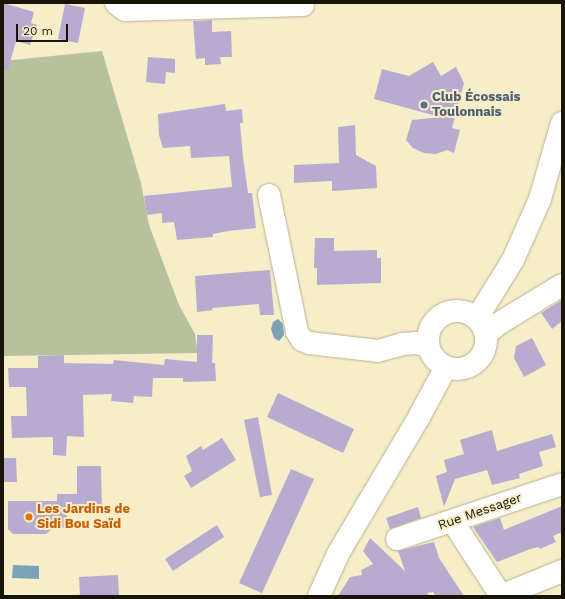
<!DOCTYPE html>
<html>
<head>
<meta charset="utf-8">
<style>
  body { margin:0 }
  #map { position:relative; width:565px; height:599px; overflow:hidden; background:#f6edc9; font-family:"Work Sans",sans-serif }
  div>[style] { position:absolute }
  [style*='--x'] { left:calc(var(--x)*1px); top:calc(var(--y)*1px); width:calc(var(--w)*1px); rotate:calc(var(--a)*1deg) }
  .forest>* { inset:0; background:#b8c19d }
  .water>* { inset:0; background:#7da1b6 }
  .building>* { inset:0; background:#b7accf }
  .roads { filter:drop-shadow(0 0 1px #b9b08e) drop-shadow(0 0 1px #b9b08e) }
  .minor>* { height:22px; margin:-11px; padding:0 11px; transform-origin:11px; border-radius:11px; background:#fff }
  .minor>.ring { margin:-11px; padding:0; box-sizing:content-box; background:none; border:22px solid #fff; border-radius:50% }
  .dots>* { width:11px; height:11px; translate:-50% -50%; box-sizing:border-box; border:2px solid #f6edc9; border-radius:50% }
  span { translate:-50% -50%; white-space:nowrap; text-align:center; line-height:1.15; -webkit-text-stroke:4px #f6edc9; paint-order:stroke }
  .service-label { font-size:13px; color:#4e5e75; font-weight:700 }
  .left { translate:0 -50%; text-align:left }
  .food-label { font-size:13px; color:#c56008; font-weight:700 }
  .street-label { font-size:13px; color:#181508 }
  .frame { position:absolute; inset:0; border:4px solid #181508; pointer-events:none }
  .scale { position:absolute; left:16px; top:24px; width:52px; height:18px; box-sizing:border-box; border:2px solid #181508; border-top:0; padding-left:5px; font-size:12px; line-height:14px; white-space:nowrap; color:#181508; -webkit-text-stroke:3px #f6edc9; paint-order:stroke }
</style>
</head>
<body>
<div id="map">
  <div class="forest">
    <div style="clip-path:polygon(102px 51px,141px 183px,149px 225px,179px 305px,195px 334px,197px 349px,201px 353px,3px 356px,3px 61px)"></div>
  </div>
  <div class="water">
    <div style="clip-path:polygon(278px 319px,283px 324px,284px 335px,279px 341px,274px 338px,271px 329px,273px 322px)"></div>
    <div style="clip-path:polygon(13px 565px,39px 566px,39px 579px,12px 578px)"></div>
  </div>
  <div class="building">
    <div style="clip-path:polygon(3px 3px,34px 12px,31px 23px,37px 25px,30px 45px,16px 41px,8px 70px,3px 70px)"></div>
    <div style="clip-path:polygon(65px 4px,85px 8px,78px 43px,58px 39px)"></div>
    <div style="clip-path:polygon(212px 20px,212px 32px,231px 31px,232px 57px,220px 57px,221px 64px,205px 65px,205px 58px,196px 59px,193px 21px)"></div>
    <div style="clip-path:polygon(148px 57px,175px 59px,175px 73px,166px 72px,165px 84px,146px 82px)"></div>
    <div style="clip-path:polygon(433px 62px,441px 76px,456px 67px,464px 83px,452px 128px,460px 130px,454px 153px,447px 150px,436px 154px,424px 153px,413px 148px,406px 140px,412px 120px,440px 117px,374px 99px,382px 69px,409px 76px)"></div>
    <div style="clip-path:polygon(225px 104px,226px 111px,242px 109px,243px 123px,240px 123px,243px 157px,248px 193px,252px 193px,256px 228px,228px 231px,213px 234px,213px 237px,177px 240px,174px 222px,162px 223px,162px 213px,147px 215px,144px 196px,232px 187px,229px 156px,191px 158px,190px 146px,163px 148px,159px 135px,158px 114px)"></div>
    <div style="clip-path:polygon(355px 125px,356px 155px,376px 166px,377px 188px,332px 191px,332px 181px,294px 183px,294px 165px,339px 163px,338px 127px)"></div>
    <div style="clip-path:polygon(315px 238px,334px 238px,334px 251px,377px 250px,377px 258px,381px 258px,381px 283px,317px 285px,317px 268px,314px 268px)"></div>
    <div style="clip-path:polygon(270px 270px,274px 315px,260px 315px,259px 304px,212px 308px,213px 310px,197px 312px,195px 276px)"></div>
    <div style="clip-path:polygon(562px 300px,562px 321px,552px 329px,541px 313px)"></div>
    <div style="clip-path:polygon(197px 335px,213px 335px,212px 363px,215px 363px,216px 381px,183px 382px,183px 378px,153px 378px,152px 397px,134px 396px,133px 403px,111px 401px,112px 394px,83px 395px,84px 437px,67px 436px,66px 456px,53px 455px,53px 437px,12px 438px,11px 416px,27px 416px,26px 387px,9px 387px,8px 368px,38px 368px,38px 356px,64px 355px,64px 363px,113px 364px,114px 360px,164px 365px,165px 359px,197px 362px)"></div>
    <div style="clip-path:polygon(532px 338px,546px 365px,524px 377px,514px 358px,516px 346px)"></div>
    <div style="clip-path:polygon(278px 393px,354px 429px,343px 453px,267px 417px)"></div>
    <div style="clip-path:polygon(258px 417px,272px 495px,260px 497px,244px 420px)"></div>
    <div style="clip-path:polygon(492px 430px,497px 451px,552px 434px,556px 447px,539px 452px,543px 466px,519px 474px,520px 478px,492px 485px,487px 470px,455px 479px,444px 507px,436px 476px,447px 472px,444px 460px,464px 454px,460px 440px)"></div>
    <div style="clip-path:polygon(222px 438px,236px 460px,191px 488px,184px 476px,192px 471px,186px 456px,201px 446px,203px 450px)"></div>
    <div style="clip-path:polygon(3px 458px,16px 458px,17px 482px,3px 482px)"></div>
    <div style="clip-path:polygon(77px 466px,101px 466px,102px 513px,67px 513px,67px 527px,53px 528px,46px 534px,13px 534px,8px 529px,8px 501px,57px 501px,57px 494px,77px 494px)"></div>
    <div style="clip-path:polygon(291px 469px,314px 479px,262px 593px,239px 583px)"></div>
    <div style="clip-path:polygon(562px 506px,562px 532px,553px 536px,556px 542px,540px 549px,539px 547px,530px 549px,497px 562px,473px 527px,500px 518px,504px 530px)"></div>
    <div style="clip-path:polygon(418px 507px,421px 518px,390px 529px,386px 518px)"></div>
    <div style="clip-path:polygon(217px 525px,224px 537px,173px 571px,165px 559px)"></div>
    <div style="clip-path:polygon(370px 538px,405px 571px,398px 551px,434px 542px,439px 558px,464px 596px,436px 596px,433px 592px,427px 593px,430px 596px,338px 596px,350px 577px,362px 575px,361px 570px,373px 564px,363px 551px)"></div>
    <div style="clip-path:polygon(118px 575px,119px 596px,80px 596px,79px 577px)"></div>
  </div>
  <div class="roads">
    <div class="minor">
      <div style="--x:116;--y:3;--w:11;--a:38"></div>
      <div style="--x:125;--y:10;--w:178;--a:-1.6"></div>
      <div style="--x:269;--y:195;--w:140;--a:78.4"></div>
      <div style="--x:297;--y:332;--w:9;--a:58"></div>
      <div style="--x:302;--y:340;--w:8;--a:23"></div>
      <div style="--x:309;--y:343;--w:69;--a:6.6"></div>
      <div style="--x:378;--y:351;--w:26;--a:-16"></div>
      <div style="--x:403;--y:344;--w:13;--a:-4"></div>
      <div style="--x:416;--y:343;--w:12;--a:14"></div>
      <div class="ring" style="left:428px;top:311px;width:36px;height:36px"></div>
      <div style="--x:477;--y:318;--w:68;--a:-58.2"></div>
      <div style="--x:513;--y:260;--w:67;--a:-66.1"></div>
      <div style="--x:540;--y:199;--w:79;--a:-73.9"></div>
      <div style="--x:486;--y:335;--w:16;--a:-43"></div>
      <div style="--x:498;--y:324;--w:75;--a:-31.4"></div>
      <div style="--x:453;--y:522;--w:88;--a:57"></div>
      <div style="--x:501;--y:596;--w:66;--a:-22.3"></div>
      <div style="--x:397;--y:539;--w:174;--a:-18.4"></div>
      <div style="--x:319;--y:596;--w:48;--a:-65.6"></div>
      <div style="--x:339;--y:552;--w:157;--a:-59.3"></div>
      <div style="--x:419;--y:417;--w:57;--a:-61.6"></div>
    </div>
  </div>
  <div class="dots">
    <div style="left:424px;top:105px;background:#5c6f8a"></div>
    <div style="left:29px;top:517px;background:#e8710a"></div>
  </div>
  <div class="service-label">
    <span class="left" style="left:432px;top:105px">Club Écossais<br>Toulonnais</span>
  </div>
  <div class="food-label">
    <span class="left" style="left:37px;top:517px">Les Jardins de<br>Sidi Bou Saïd</span>
  </div>
  <div class="street-label">
    <span style="left:480px;top:512px;rotate:-19deg">Rue Messager</span>
  </div>
  <div class="frame"></div>
  <div class="scale">20 m</div>
</div>
</body>
</html>
